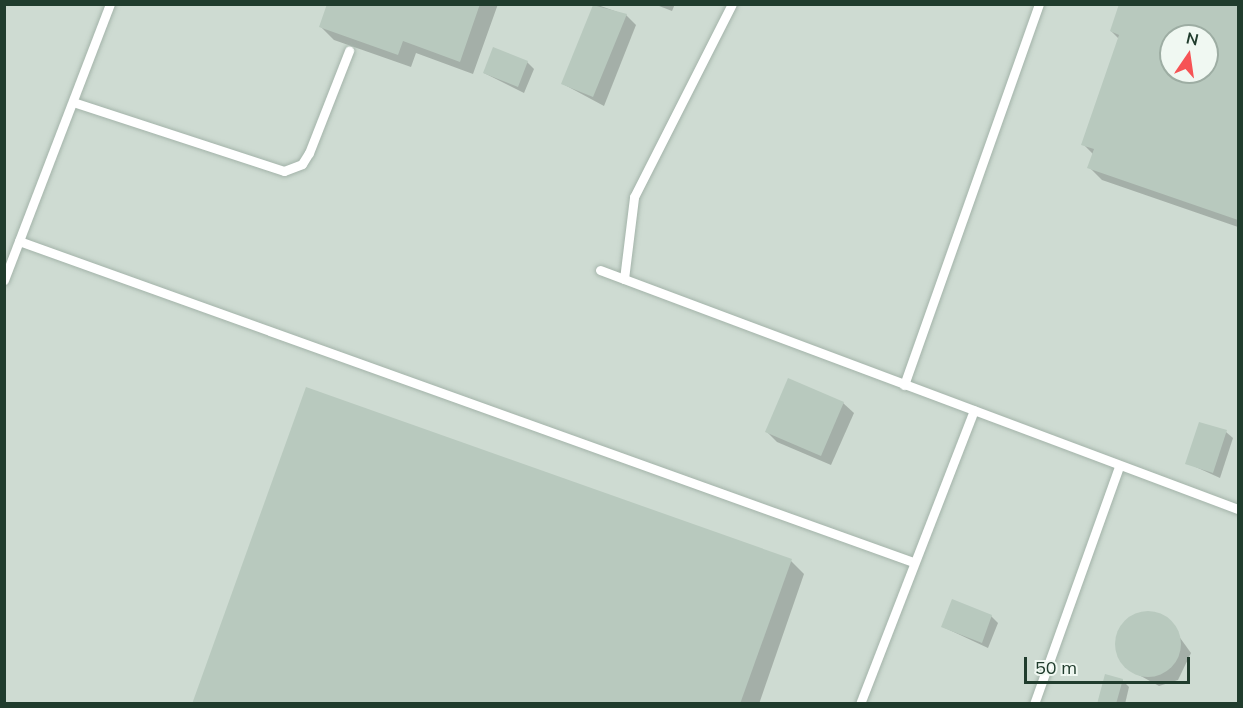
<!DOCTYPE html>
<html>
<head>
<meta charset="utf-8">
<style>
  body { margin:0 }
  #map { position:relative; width:1243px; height:708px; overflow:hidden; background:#e0ebe3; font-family:Mulish,sans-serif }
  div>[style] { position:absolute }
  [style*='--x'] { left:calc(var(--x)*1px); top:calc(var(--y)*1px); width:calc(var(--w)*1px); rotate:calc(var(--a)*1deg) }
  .built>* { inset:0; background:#cedbd2 }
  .shadow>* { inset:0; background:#0003 }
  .building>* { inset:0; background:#b8c9be }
  .round { border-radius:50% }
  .roads { filter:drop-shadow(0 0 2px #a3b3a9) drop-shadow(0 0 2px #a3b3a9) }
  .lane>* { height:9px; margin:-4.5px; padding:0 4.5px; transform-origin:4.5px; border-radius:4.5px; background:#fff }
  span { translate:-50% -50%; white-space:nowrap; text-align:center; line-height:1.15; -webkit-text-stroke:4.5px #f0f8f2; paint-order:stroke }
  .frame { position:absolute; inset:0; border:6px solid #203c2d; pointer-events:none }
  .north { position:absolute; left:1159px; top:24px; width:60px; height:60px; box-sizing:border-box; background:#f0f8f2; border:2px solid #9dada3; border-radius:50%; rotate:13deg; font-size:16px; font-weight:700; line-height:24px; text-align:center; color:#203c2d }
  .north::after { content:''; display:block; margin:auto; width:21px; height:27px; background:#f65355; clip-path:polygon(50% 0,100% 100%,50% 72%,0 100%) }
  .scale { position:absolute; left:1024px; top:657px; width:166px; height:27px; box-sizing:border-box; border:3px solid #203c2d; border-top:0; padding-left:8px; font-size:18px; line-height:21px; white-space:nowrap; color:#203c2d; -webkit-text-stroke:4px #f0f8f2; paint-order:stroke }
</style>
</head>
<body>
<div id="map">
  <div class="built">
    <div style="clip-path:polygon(evenodd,5px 5px,1238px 5px,1238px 703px,5px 703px,5px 5px,1171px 36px,1207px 36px,1207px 72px,1171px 72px,1171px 36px)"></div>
  </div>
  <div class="shadow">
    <div style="clip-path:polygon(329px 4px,498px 4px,473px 74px,416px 53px,411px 67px,334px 40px,321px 27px)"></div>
    <div style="clip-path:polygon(595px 4px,626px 15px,636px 25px,604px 106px,563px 84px)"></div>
    <div style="clip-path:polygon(654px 4px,675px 4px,672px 11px)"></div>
    <div style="clip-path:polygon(evenodd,1120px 4px,1238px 4px,1238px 227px,1102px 180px,1089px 167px,1094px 155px,1083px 144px,1119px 39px,1111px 31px,1120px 4px,1171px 36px,1207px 36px,1207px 72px,1171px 72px,1171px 36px)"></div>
    <div style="clip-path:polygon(527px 62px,534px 69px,524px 93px,484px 73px)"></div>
    <div style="clip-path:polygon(843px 403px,854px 413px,831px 465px,777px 442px,767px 432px)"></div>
    <div style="clip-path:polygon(1226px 432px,1233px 438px,1220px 478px,1187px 463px)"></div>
    <div style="clip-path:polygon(791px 561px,804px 574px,759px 704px,194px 704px)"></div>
    <div style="clip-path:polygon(1145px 613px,1165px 617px,1191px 653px,1178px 680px,1159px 686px,1128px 669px,1117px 640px,1126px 621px)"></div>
    <div style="clip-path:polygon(991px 616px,998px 623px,988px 648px,943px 627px)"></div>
    <div style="clip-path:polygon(1122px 680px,1129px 687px,1125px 704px,1098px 703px)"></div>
  </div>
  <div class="building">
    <div style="clip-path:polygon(327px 4px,480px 4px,460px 62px,403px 41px,398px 55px,319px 27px)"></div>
    <div style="clip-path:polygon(evenodd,1119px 4px,1238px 4px,1238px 220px,1087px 168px,1094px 149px,1081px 145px,1119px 35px,1110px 31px,1119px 4px,1171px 36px,1207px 36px,1207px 72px,1171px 72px,1171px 36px)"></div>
    <div style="clip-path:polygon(593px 5px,627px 14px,593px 97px,561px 84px)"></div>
    <div style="clip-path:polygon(493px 47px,528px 61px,518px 87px,483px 73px)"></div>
    <div style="clip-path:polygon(788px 378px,844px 402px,821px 456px,765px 432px)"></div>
    <div style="clip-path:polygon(306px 387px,792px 559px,740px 704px,192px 704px)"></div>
    <div style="clip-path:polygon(1199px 422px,1227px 430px,1213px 473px,1185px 464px)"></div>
    <div style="clip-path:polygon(952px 599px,992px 615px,982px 643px,941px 627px)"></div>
    <div class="round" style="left:1115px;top:611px;width:66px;height:66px"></div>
    <div style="clip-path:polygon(1105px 674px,1123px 679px,1116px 704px,1097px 704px)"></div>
  </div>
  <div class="roads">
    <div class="lane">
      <div style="--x:73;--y:102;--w:222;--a:18.1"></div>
      <div style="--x:284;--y:171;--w:19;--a:-21"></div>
      <div style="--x:302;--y:164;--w:13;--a:-58"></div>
      <div style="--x:309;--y:153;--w:110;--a:-68.6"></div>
      <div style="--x:19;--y:241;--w:950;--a:19.75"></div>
      <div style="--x:600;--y:270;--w:681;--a:20.54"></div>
      <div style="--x:624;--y:279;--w:83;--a:-83"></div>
      <div style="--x:634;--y:197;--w:216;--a:-63.1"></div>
      <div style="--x:4;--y:280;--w:296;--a:-69"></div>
      <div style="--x:904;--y:385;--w:404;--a:-70.5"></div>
      <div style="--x:860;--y:704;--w:315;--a:-68.8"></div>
      <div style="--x:1034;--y:704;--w:252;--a:-70.3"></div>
    </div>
  </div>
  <div class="frame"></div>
  <div class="north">N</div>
  <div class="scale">50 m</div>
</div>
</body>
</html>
